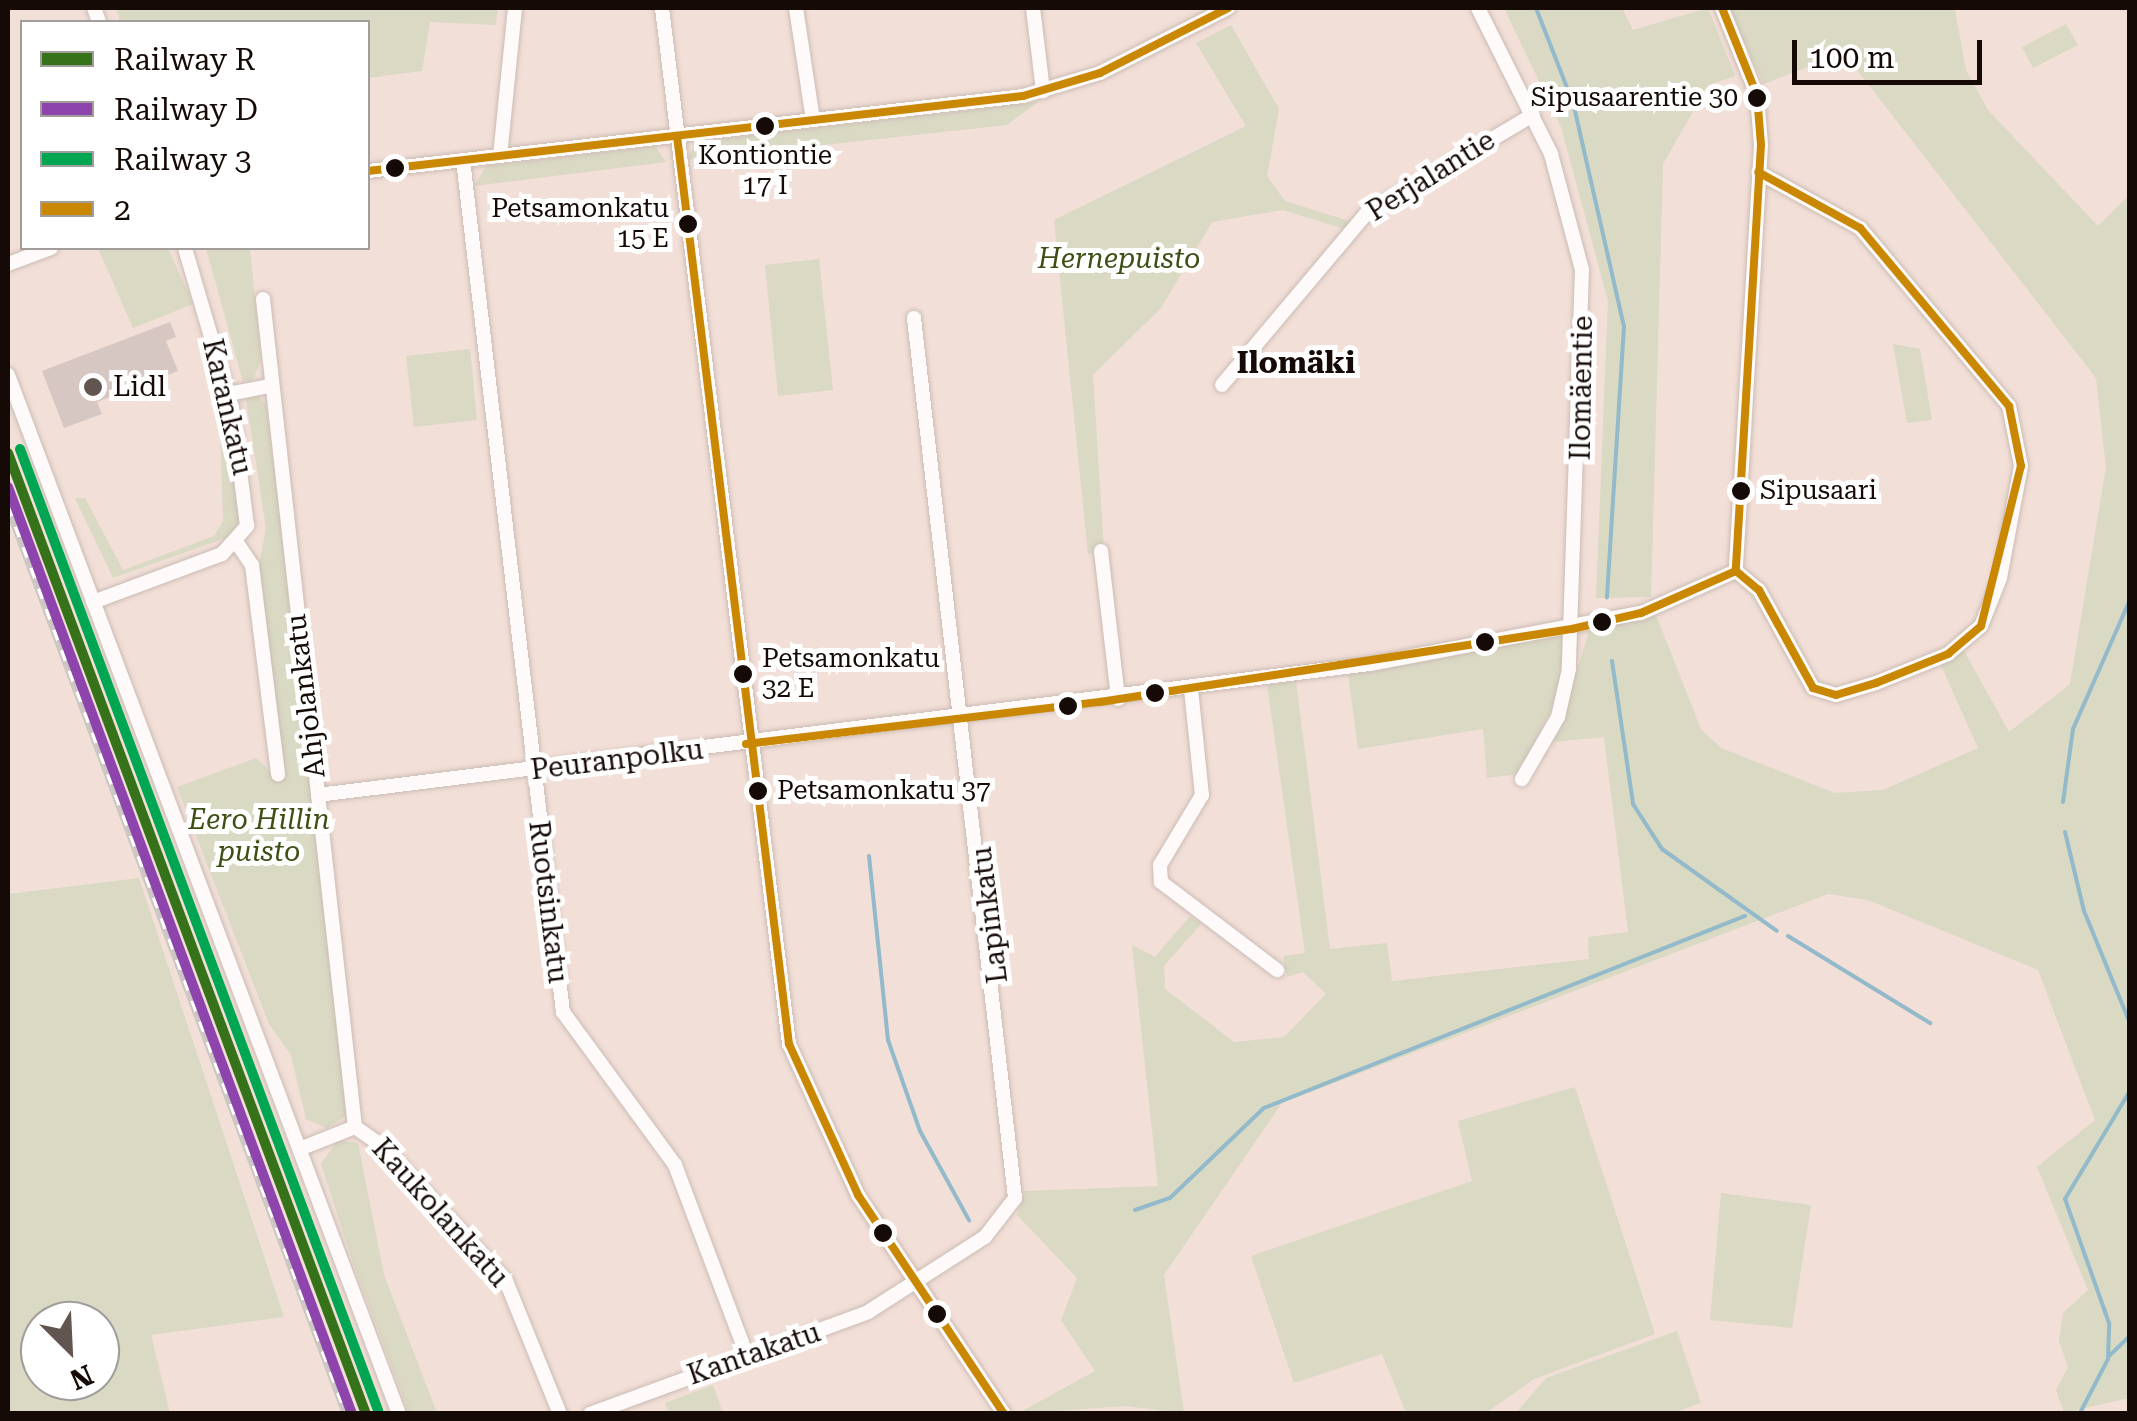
<!DOCTYPE html>
<html>
<head>
<meta charset="utf-8">
<style>
  body { margin:0 }
  #map { position:relative; width:2137px; height:1421px; overflow:hidden; background:#f2dfd7; font-family:"Roboto Serif",serif }
  div>[style] { position:absolute }
  [style*='--x'] { left:calc(var(--x)*1px); top:calc(var(--y)*1px); width:calc(var(--w)*1px); rotate:calc(var(--a)*1deg) }
  .green>* { inset:0; background:#dad9c3 }
  .stream>* { height:4px; margin:-2px; padding:0 2px; transform-origin:2px; border-radius:2px; background:#92baca }
  .building>* { inset:0; background:#d6c7c2 }
  .roads { filter:drop-shadow(0 0 2px #cabcb5) drop-shadow(0 0 2px #cabcb5) }
  .minor>* { height:14px; margin:-7px; padding:0 7px; transform-origin:7px; border-radius:7px; background:#fdfaf9 }
  .rail>* { height:8px; margin-top:-4px; transform-origin:0; background:repeating-linear-gradient(90deg,#fff 0 11px,#cbc6c4 0 22px); box-sizing:border-box; border-block:2px solid #cbc6c4 }
  .bus-1>* { height:8px; margin:-4px; padding:0 4px; transform-origin:4px; border-radius:4px; background:#ca8701 }
  .rail-1>* { height:10px; margin:-5px; padding:0 5px; transform-origin:5px; border-radius:5px; background:#357219 }
  .rail-2>* { height:10px; margin:-5px; padding:0 5px; transform-origin:5px; border-radius:5px; background:#8e44ad }
  .rail-3>* { height:10px; margin:-5px; padding:0 5px; transform-origin:5px; border-radius:5px; background:#00a651 }
  .dots>* { width:28px; height:28px; translate:-50% -50%; box-sizing:border-box; border:5px solid #fff; border-radius:50% }
  span { translate:-50% -50%; white-space:nowrap; text-align:center; line-height:1.15; -webkit-text-stroke:10px #fff; paint-order:stroke }
  .bus-label { font-size:26px; color:#150a06 }
  .right { translate:-100% -50%; text-align:right }
  .left { translate:0 -50%; text-align:left }
  .street-label { font-size:28px; color:#150a06 }
  .park-label { font-size:28px; color:#3d4f14; font-style:italic }
  .poi-label { font-size:28px; color:#150a06 }
  .neighbourhood-label { font-size:30px; color:#150a06; font-weight:700 }
  .frame { position:absolute; inset:0; border:10px solid #150a06; pointer-events:none }
  .legend { position:absolute; left:20px; top:20px; width:350px; height:230px; box-sizing:border-box; background:#fff; border:2px solid #a19d9b; margin:0; padding:12px 18px; list-style:none; font-size:30px; color:#150a06 }
  .legend li { display:flex; align-items:center; gap:20px; height:50px }
  .legend b { width:50px; border:2px solid #a19d9b }
  .north { position:absolute; left:20px; top:1301px; width:100px; height:100px; box-sizing:border-box; background:#fff; border:2px solid #a19d9b; border-radius:50%; rotate:156deg; font-size:28px; font-weight:700; line-height:40px; text-align:center; color:#150a06 }
  .north::after { content:''; display:block; margin:auto; width:35px; height:45px; background:#62554f; clip-path:polygon(50% 0,100% 100%,50% 72%,0 100%) }
  .scale { position:absolute; left:1792px; top:40px; width:190px; height:45px; box-sizing:border-box; border:5px solid #150a06; border-top:0; padding-left:12px; font-size:30px; line-height:35px; white-space:nowrap; color:#150a06; -webkit-text-stroke:8px #fff; paint-order:stroke }
</style>
</head>
<body>
<div id="map">
  <div class="green">
    <div style="clip-path:polygon(116px 8px,498px 8px,496px 25px,430px 22px,422px 71px,368px 78px,368px 22px,120px 22px)"></div>
    <div style="clip-path:polygon(1504px 8px,1622px 8px,1633px 30px,1708px 8px,1735px 76px,1708px 85px,1663px 164px,1651px 597px,1596px 598px,1608px 301px,1561px 127px)"></div>
    <div style="clip-path:polygon(1728px 8px,1968px 8px,1955px 10px,1966px 70px,1988px 110px,2098px 226px,2129px 195px,2129px 1398px,2064px 1413px,2056px 1390px,2068px 1367px,2059px 1341px,2063px 1313px,2088px 1290px,2037px 1167px,2095px 1120px,2038px 970px,1868px 900px,1828px 894px,1282px 1103px,1164px 1275px,1184px 1413px,1125px 1406px,1017px 1414px,1095px 1371px,1061px 1320px,1077px 1278px,1017px 1215px,1025px 1191px,1158px 1186px,1132px 945px,1155px 957px,1190px 916px,1201px 924px,1164px 966px,1165px 989px,1234px 1042px,1284px 1037px,1326px 994px,1303px 972px,1287px 977px,1283px 956px,1305px 953px,1267px 684px,1296px 681px,1330px 949px,1387px 943px,1392px 981px,1589px 959px,1588px 937px,1628px 932px,1604px 737px,1554px 742px,1589px 632px,1656px 615px,1701px 729px,1721px 748px,1835px 793px,1883px 790px,1978px 748px,1939px 661px,1963px 649px,2009px 732px,2070px 684px,2106px 467px,2096px 378px,1844px 53px,1764px 84px)"></div>
    <div style="clip-path:polygon(2066px 24px,2078px 45px,2033px 68px,2022px 47px)"></div>
    <div style="clip-path:polygon(1231px 25px,1279px 109px,1267px 176px,1285px 201px,1356px 223px,1348px 230px,1283px 210px,1212px 222px,1161px 308px,1093px 375px,1104px 551px,1088px 554px,1054px 220px,1246px 126px,1196px 43px)"></div>
    <div style="clip-path:polygon(1038px 102px,1007px 125px,687px 160px,696px 142px)"></div>
    <div style="clip-path:polygon(655px 146px,666px 162px,474px 186px,486px 166px)"></div>
    <div style="clip-path:polygon(98px 248px,168px 248px,193px 304px,133px 328px)"></div>
    <div style="clip-path:polygon(206px 248px,250px 248px,261px 360px,253px 380px,243px 382px)"></div>
    <div style="clip-path:polygon(819px 259px,833px 390px,778px 396px,765px 265px)"></div>
    <div style="clip-path:polygon(1893px 344px,1920px 349px,1932px 420px,1907px 423px)"></div>
    <div style="clip-path:polygon(470px 349px,477px 420px,414px 427px,406px 356px)"></div>
    <div style="clip-path:polygon(256px 394px,266px 404px,346px 1045px,348px 1115px,327px 1128px,306px 1119px,291px 1055px,269px 1024px,177px 787px,256px 758px,277px 778px,258px 572px,266px 528px,246px 399px)"></div>
    <div style="clip-path:polygon(220px 425px,228px 427px,241px 517px,231px 536px,113px 578px,75px 498px,85px 498px,123px 570px,214px 536px,223px 521px)"></div>
    <div style="clip-path:polygon(1563px 636px,1559px 695px,1518px 774px,1487px 778px,1483px 729px,1358px 749px,1348px 673px)"></div>
    <div style="clip-path:polygon(evenodd,139px 878px,284px 1317px,151px 1335px,170px 1413px,8px 1413px,8px 894px,139px 878px,40px 1321px,100px 1321px,100px 1381px,40px 1381px,40px 1321px)"></div>
    <div style="clip-path:polygon(1575px 1087px,1655px 1334px,1534px 1379px,1486px 1413px,1406px 1413px,1382px 1354px,1294px 1383px,1251px 1256px,1472px 1181px,1458px 1121px)"></div>
    <div style="clip-path:polygon(338px 1140px,358px 1143px,384px 1275px,437px 1413px,409px 1413px,353px 1263px,321px 1164px)"></div>
    <div style="clip-path:polygon(1721px 1193px,1811px 1205px,1792px 1328px,1710px 1320px)"></div>
    <div style="clip-path:polygon(1677px 1331px,1701px 1403px,1673px 1413px,1516px 1413px,1546px 1378px)"></div>
    <div style="clip-path:polygon(713px 1385px,723px 1413px,669px 1413px,665px 1403px)"></div>
  </div>
  <div class="stream">
    <div style="--x:1536;--y:8;--w:97;--a:68.7"></div>
    <div style="--x:1575;--y:111;--w:221;--a:77.2"></div>
    <div style="--x:1624;--y:326;--w:272;--a:93.6"></div>
    <div style="--x:1612;--y:661;--w:145;--a:81.6"></div>
    <div style="--x:1633;--y:804;--w:54;--a:57.2"></div>
    <div style="--x:1662;--y:849;--w:141;--a:35.5"></div>
    <div style="--x:2063;--y:802;--w:74;--a:-82.2"></div>
    <div style="--x:2073;--y:729;--w:141;--a:-66.2"></div>
    <div style="--x:2065;--y:832;--w:81;--a:76.5"></div>
    <div style="--x:2084;--y:911;--w:121;--a:67.7"></div>
    <div style="--x:869;--y:856;--w:185;--a:84.1"></div>
    <div style="--x:888;--y:1040;--w:96;--a:70.6"></div>
    <div style="--x:920;--y:1131;--w:102;--a:61.2"></div>
    <div style="--x:1788;--y:936;--w:167;--a:31.5"></div>
    <div style="--x:1135;--y:1210;--w:37;--a:-19"></div>
    <div style="--x:1170;--y:1198;--w:130;--a:-43.8"></div>
    <div style="--x:1264;--y:1108;--w:518;--a:-21.76"></div>
    <div style="--x:2109;--y:1356;--w:29;--a:-44"></div>
    <div style="--x:2080;--y:1413;--w:61;--a:-62.6"></div>
    <div style="--x:2108;--y:1359;--w:36;--a:-88"></div>
    <div style="--x:2109;--y:1323;--w:132;--a:-109.5"></div>
    <div style="--x:2065;--y:1199;--w:126;--a:-59"></div>
  </div>
  <div class="building">
    <div style="clip-path:polygon(170px 322px,176px 337px,166px 341px,178px 371px,97px 402px,102px 414px,64px 428px,42px 371px)"></div>
  </div>
  <div class="roads">
    <div class="minor">
      <div style="--x:94;--y:8;--w:15;--a:70"></div>
      <div style="--x:662;--y:8;--w:1044;--a:83.01"></div>
      <div style="--x:789;--y:1044;--w:166;--a:65.4"></div>
      <div style="--x:858;--y:1195;--w:263;--a:56.3"></div>
      <div style="--x:796;--y:8;--w:113;--a:81.4"></div>
      <div style="--x:1033;--y:8;--w:84;--a:83.1"></div>
      <div style="--x:1478;--y:8;--w:163;--a:63.4"></div>
      <div style="--x:1551;--y:154;--w:120;--a:75"></div>
      <div style="--x:1582;--y:270;--w:399;--a:91.9"></div>
      <div style="--x:1569;--y:669;--w:49;--a:102.9"></div>
      <div style="--x:1558;--y:717;--w:72;--a:120.1"></div>
      <div style="--x:1722;--y:8;--w:94;--a:68.1"></div>
      <div style="--x:1757;--y:95;--w:50;--a:85.4"></div>
      <div style="--x:1761;--y:145;--w:427;--a:93.4"></div>
      <div style="--x:500;--y:156;--w:149;--a:-84.2"></div>
      <div style="--x:463;--y:160;--w:858;--a:83.31"></div>
      <div style="--x:563;--y:1012;--w:190;--a:53.8"></div>
      <div style="--x:675;--y:1165;--w:204;--a:69.3"></div>
      <div style="--x:368;--y:171;--w:659;--a:-6.53"></div>
      <div style="--x:1023;--y:96;--w:80;--a:-16.6"></div>
      <div style="--x:1100;--y:73;--w:144;--a:-26.9"></div>
      <div style="--x:8;--y:264;--w:46;--a:-20.4"></div>
      <div style="--x:263;--y:299;--w:833;--a:83.66"></div>
      <div style="--x:8;--y:375;--w:1110;--a:69.38"></div>
      <div style="--x:1222;--y:385;--w:224;--a:-49.9"></div>
      <div style="--x:1366;--y:214;--w:194;--a:-30.7"></div>
      <div style="--x:228;--y:394;--w:43;--a:-10.8"></div>
      <div style="--x:237;--y:543;--w:27;--a:56"></div>
      <div style="--x:252;--y:565;--w:211;--a:82.9"></div>
      <div style="--x:1101;--y:551;--w:149;--a:83.4"></div>
      <div style="--x:1736;--y:571;--w:30;--a:40"></div>
      <div style="--x:1759;--y:590;--w:112;--a:61.1"></div>
      <div style="--x:1813;--y:688;--w:24;--a:17"></div>
      <div style="--x:1836;--y:695;--w:42;--a:-16.7"></div>
      <div style="--x:1876;--y:683;--w:78;--a:-21.9"></div>
      <div style="--x:1948;--y:654;--w:43;--a:-40.3"></div>
      <div style="--x:1981;--y:626;--w:52;--a:-68.4"></div>
      <div style="--x:2000;--y:578;--w:114;--a:-79.4"></div>
      <div style="--x:2021;--y:466;--w:61;--a:-101.3"></div>
      <div style="--x:2009;--y:406;--w:232;--a:-129.9"></div>
      <div style="--x:1860;--y:228;--w:116;--a:-151.2"></div>
      <div style="--x:93;--y:602;--w:138;--a:-20.4"></div>
      <div style="--x:222;--y:554;--w:38;--a:-48"></div>
      <div style="--x:247;--y:526;--w:119;--a:-97.2"></div>
      <div style="--x:232;--y:408;--w:167;--a:-106.4"></div>
      <div style="--x:1191;--y:689;--w:107;--a:84.1"></div>
      <div style="--x:1202;--y:795;--w:82;--a:121"></div>
      <div style="--x:1160;--y:865;--w:17;--a:87"></div>
      <div style="--x:1161;--y:882;--w:146;--a:37.2"></div>
      <div style="--x:318;--y:795;--w:1060;--a:-7.1"></div>
      <div style="--x:1370;--y:664;--w:276;--a:-10.7"></div>
      <div style="--x:1641;--y:613;--w:104;--a:-23.9"></div>
      <div style="--x:302;--y:1148;--w:57;--a:-21.6"></div>
      <div style="--x:355;--y:1127;--w:35;--a:35"></div>
      <div style="--x:384;--y:1147;--w:181;--a:47.7"></div>
      <div style="--x:506;--y:1281;--w:144;--a:67.9"></div>
      <div style="--x:590;--y:1414;--w:296;--a:-20.1"></div>
      <div style="--x:868;--y:1312;--w:139;--a:-32.7"></div>
      <div style="--x:985;--y:1237;--w:49;--a:-52.4"></div>
      <div style="--x:1015;--y:1198;--w:886;--a:-96.55"></div>
    </div>
  </div>
  <div class="rail">
    <div style="--x:8;--y:506;--w:969;--a:69.58"></div>
  </div>
  <div class="bus-1">
    <div style="--x:1722;--y:8;--w:94;--a:68.1"></div>
    <div style="--x:1757;--y:95;--w:50;--a:85.4"></div>
    <div style="--x:1761;--y:145;--w:427;--a:93.4"></div>
    <div style="--x:677;--y:136;--w:915;--a:82.97"></div>
    <div style="--x:789;--y:1044;--w:166;--a:65.4"></div>
    <div style="--x:858;--y:1195;--w:263;--a:56.3"></div>
    <div style="--x:368;--y:171;--w:659;--a:-6.53"></div>
    <div style="--x:1023;--y:96;--w:80;--a:-16.6"></div>
    <div style="--x:1100;--y:73;--w:144;--a:-26.9"></div>
    <div style="--x:1736;--y:571;--w:30;--a:40"></div>
    <div style="--x:1759;--y:590;--w:112;--a:61.1"></div>
    <div style="--x:1813;--y:688;--w:24;--a:17"></div>
    <div style="--x:1836;--y:695;--w:42;--a:-16.7"></div>
    <div style="--x:1876;--y:683;--w:78;--a:-21.9"></div>
    <div style="--x:1948;--y:654;--w:43;--a:-40.3"></div>
    <div style="--x:1981;--y:626;--w:165;--a:-76"></div>
    <div style="--x:2021;--y:466;--w:61;--a:-101.3"></div>
    <div style="--x:2009;--y:406;--w:232;--a:-129.9"></div>
    <div style="--x:1860;--y:228;--w:116;--a:-151.2"></div>
    <div style="--x:746;--y:744;--w:356;--a:-6.8"></div>
    <div style="--x:1100;--y:702;--w:478;--a:-8.8"></div>
    <div style="--x:1572;--y:629;--w:71;--a:-13.1"></div>
    <div style="--x:1641;--y:613;--w:104;--a:-23.9"></div>
  </div>
  <div class="rail-1">
    <div style="--x:8;--y:453;--w:1026;--a:69.57"></div>
  </div>
  <div class="rail-2">
    <div style="--x:8;--y:487;--w:989;--a:69.64"></div>
  </div>
  <div class="rail-3">
    <div style="--x:20;--y:449;--w:1026;--a:69.57"></div>
  </div>
  <div class="dots">
    <div style="left:1757px;top:98px;background:#150a06"></div>
    <div style="left:765px;top:126px;background:#150a06"></div>
    <div style="left:395px;top:168px;background:#150a06"></div>
    <div style="left:688px;top:224px;background:#150a06"></div>
    <div style="left:93px;top:387px;background:#62554f"></div>
    <div style="left:1741px;top:491px;background:#150a06"></div>
    <div style="left:1602px;top:622px;background:#150a06"></div>
    <div style="left:1485px;top:642px;background:#150a06"></div>
    <div style="left:743px;top:674px;background:#150a06"></div>
    <div style="left:1155px;top:693px;background:#150a06"></div>
    <div style="left:1068px;top:706px;background:#150a06"></div>
    <div style="left:758px;top:791px;background:#150a06"></div>
    <div style="left:883px;top:1233px;background:#150a06"></div>
    <div style="left:937px;top:1314px;background:#150a06"></div>
  </div>
  <div class="bus-label">
    <span class="right" style="left:1738px;top:98px">Sipusaarentie 30</span>
    <span style="left:765px;top:171px">Kontiontie<br>17 I</span>
    <span class="right" style="left:669px;top:224px">Petsamonkatu<br>15 E</span>
    <span class="left" style="left:1760px;top:491px">Sipusaari</span>
    <span class="left" style="left:762px;top:674px">Petsamonkatu<br>32 E</span>
    <span class="left" style="left:777px;top:791px">Petsamonkatu 37</span>
  </div>
  <div class="street-label">
    <span style="left:1431px;top:176px;rotate:-32deg">Perjalantie</span>
    <span style="left:1582px;top:388px;rotate:-89deg">Ilomäentie</span>
    <span style="left:227px;top:407px;rotate:77deg">Karankatu</span>
    <span style="left:306px;top:696px;rotate:-97deg">Ahjolankatu</span>
    <span style="left:617px;top:760px;rotate:-7deg">Peuranpolku</span>
    <span style="left:548px;top:902px;rotate:83deg">Ruotsinkatu</span>
    <span style="left:990px;top:915px;rotate:-97deg">Lapinkatu</span>
    <span style="left:440px;top:1213px;rotate:48deg">Kaukolankatu</span>
    <span style="left:754px;top:1354px;rotate:-19deg">Kantakatu</span>
  </div>
  <div class="park-label">
    <span style="left:1119px;top:259px">Hernepuisto</span>
    <span style="left:259px;top:836px">Eero Hillin<br>puisto</span>
  </div>
  <div class="poi-label">
    <span class="left" style="left:113px;top:387px">Lidl</span>
  </div>
  <div class="neighbourhood-label">
    <span style="left:1296px;top:363px">Ilomäki</span>
  </div>
  <div class="frame"></div>
  <ul class="legend">
  <li><b style="height:12px;background:#357219"></b>Railway R</li>
  <li><b style="height:12px;background:#8e44ad"></b>Railway D</li>
  <li><b style="height:12px;background:#00a651"></b>Railway 3</li>
  <li><b style="height:12px;background:#ca8701"></b>2</li>
  </ul>
  <div class="north">N</div>
  <div class="scale">100 m</div>
</div>
</body>
</html>
